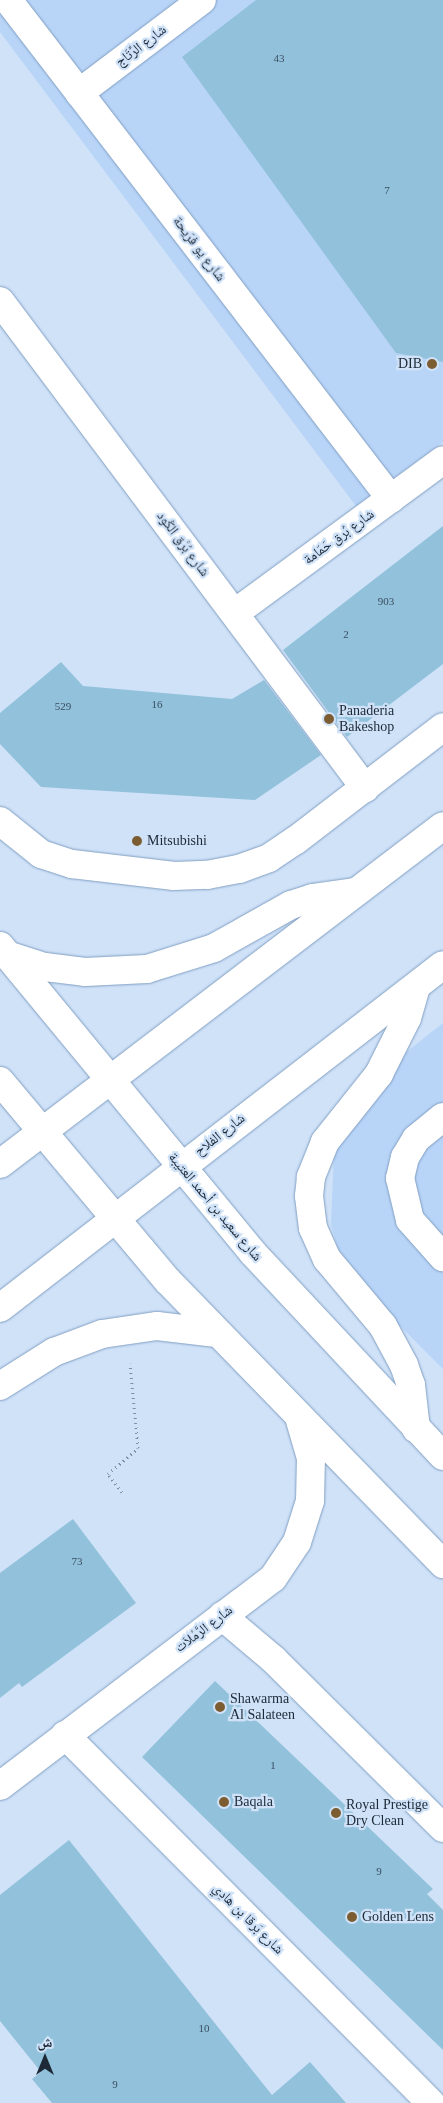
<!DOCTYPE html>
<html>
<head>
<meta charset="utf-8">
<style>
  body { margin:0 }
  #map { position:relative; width:443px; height:2103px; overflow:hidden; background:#cfe2f8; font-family:"Times New Roman","Noto Naskh Arabic",serif }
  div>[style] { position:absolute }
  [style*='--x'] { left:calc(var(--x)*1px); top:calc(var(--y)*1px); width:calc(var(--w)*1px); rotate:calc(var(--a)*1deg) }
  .built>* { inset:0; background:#b8d5f8 }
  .building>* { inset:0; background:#92c1db }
  .path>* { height:3px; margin-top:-1.5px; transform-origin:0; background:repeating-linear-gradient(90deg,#7e8ea1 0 1px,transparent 0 5px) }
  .roads { filter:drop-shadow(0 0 1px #819fc2) drop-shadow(0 0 1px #819fc2) }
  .minor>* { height:28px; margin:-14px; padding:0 14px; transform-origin:14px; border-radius:14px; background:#fff }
  .major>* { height:28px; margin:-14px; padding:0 14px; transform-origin:14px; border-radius:14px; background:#fff }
  .dots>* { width:14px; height:14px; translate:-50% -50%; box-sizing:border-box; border:2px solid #cfe2f8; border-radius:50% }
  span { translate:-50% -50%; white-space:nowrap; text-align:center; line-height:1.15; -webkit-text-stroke:4.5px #cfe2f8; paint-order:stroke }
  .number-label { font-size:11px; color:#3a4f60 }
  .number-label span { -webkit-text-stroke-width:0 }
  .street-label { font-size:14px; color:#1d2937 }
  .poi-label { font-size:14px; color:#1d2937 }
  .right { translate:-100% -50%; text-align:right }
  .left { translate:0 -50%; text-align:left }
  .north { position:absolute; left:20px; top:2033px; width:50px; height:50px; -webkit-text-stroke:4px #cfe2f8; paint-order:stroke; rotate:0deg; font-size:14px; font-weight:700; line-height:20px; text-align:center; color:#1d2937 }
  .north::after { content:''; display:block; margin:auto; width:18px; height:22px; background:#1d2937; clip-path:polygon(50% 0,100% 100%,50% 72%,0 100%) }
</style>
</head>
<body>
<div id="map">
  <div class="built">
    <div style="clip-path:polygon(0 0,443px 0,443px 442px,356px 506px,0 32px)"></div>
    <div style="clip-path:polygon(443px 1023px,443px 1369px,394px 1320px,353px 1272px,338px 1249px,331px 1225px,334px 1150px,400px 1057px)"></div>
  </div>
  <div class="building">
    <div style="clip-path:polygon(256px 0,443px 0,443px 362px,396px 353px,182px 57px)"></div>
    <div style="clip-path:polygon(443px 526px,443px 664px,347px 737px,283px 650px)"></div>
    <div style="clip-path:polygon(61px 662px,83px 686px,232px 699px,264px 680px,321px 755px,255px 800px,41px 787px,0 744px,0 713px)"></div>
    <div style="clip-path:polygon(73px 1519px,136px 1603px,22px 1687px,19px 1683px,0 1698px,0 1573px)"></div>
    <div style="clip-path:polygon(215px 1681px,433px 1889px,427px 1894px,443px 1910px,443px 2050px,142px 1757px)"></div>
    <div style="clip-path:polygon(69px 1840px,272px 2095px,310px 2062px,346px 2103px,52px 2103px,32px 2079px,41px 2072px,0 2021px,0 1895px)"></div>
  </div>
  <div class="path">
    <div style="--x:122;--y:1492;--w:23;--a:-128"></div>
    <div style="--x:108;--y:1474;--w:40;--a:-41"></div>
    <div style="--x:138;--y:1448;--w:85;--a:-95.4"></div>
  </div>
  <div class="roads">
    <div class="minor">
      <div style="--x:8;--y:0;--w:629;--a:52.49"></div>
      <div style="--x:79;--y:93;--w:154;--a:-37.1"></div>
      <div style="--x:0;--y:301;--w:609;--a:53.15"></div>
      <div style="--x:235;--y:613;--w:258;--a:-36.3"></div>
      <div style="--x:0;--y:821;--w:53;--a:38.8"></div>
      <div style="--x:41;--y:854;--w:33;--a:18"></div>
      <div style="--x:72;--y:864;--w:103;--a:6.7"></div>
      <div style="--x:174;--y:876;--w:33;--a:-2"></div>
      <div style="--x:207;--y:875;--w:33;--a:-11"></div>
      <div style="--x:239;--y:869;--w:32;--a:-20"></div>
      <div style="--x:269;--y:858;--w:32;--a:-34"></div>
      <div style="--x:296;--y:840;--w:185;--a:-37.5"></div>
      <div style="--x:443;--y:1117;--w:35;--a:141"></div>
      <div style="--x:416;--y:1139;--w:21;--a:121"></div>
      <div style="--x:405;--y:1157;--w:22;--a:103"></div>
      <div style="--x:400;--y:1178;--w:43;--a:76.6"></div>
      <div style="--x:410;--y:1220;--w:50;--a:48.3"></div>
      <div style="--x:222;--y:1616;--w:67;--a:40.1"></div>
      <div style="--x:273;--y:1659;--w:240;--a:44.8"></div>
      <div style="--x:65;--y:1735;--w:519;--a:45.16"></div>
      <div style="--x:0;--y:1786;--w:343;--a:-37.3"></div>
      <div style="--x:273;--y:1578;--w:43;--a:-56.3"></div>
      <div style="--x:297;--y:1542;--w:43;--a:-72.4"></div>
      <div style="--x:310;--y:1501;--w:43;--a:-88.7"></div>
      <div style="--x:311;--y:1458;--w:43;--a:-106.3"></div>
    </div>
    <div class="major">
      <div style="--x:0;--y:946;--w:398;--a:50.5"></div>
      <div style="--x:253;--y:1253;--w:278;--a:46.9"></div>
      <div style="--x:7;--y:955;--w:40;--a:18"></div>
      <div style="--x:45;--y:967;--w:40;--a:7.1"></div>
      <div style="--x:85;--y:972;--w:62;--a:-2.8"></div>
      <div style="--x:147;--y:969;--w:70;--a:-17.4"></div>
      <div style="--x:214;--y:948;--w:88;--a:-29.2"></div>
      <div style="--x:291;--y:905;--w:22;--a:-18"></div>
      <div style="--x:312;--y:898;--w:43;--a:-7.9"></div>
      <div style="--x:416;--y:987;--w:32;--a:106"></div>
      <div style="--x:407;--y:1018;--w:63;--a:116.6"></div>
      <div style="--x:379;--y:1074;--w:87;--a:128.5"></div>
      <div style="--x:325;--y:1142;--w:38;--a:112"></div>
      <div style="--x:311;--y:1177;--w:19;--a:96"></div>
      <div style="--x:309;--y:1196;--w:32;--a:83"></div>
      <div style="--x:313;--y:1228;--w:34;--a:66"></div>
      <div style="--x:327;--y:1259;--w:87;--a:50.1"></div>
      <div style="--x:383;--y:1326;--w:44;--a:61.7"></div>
      <div style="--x:404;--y:1365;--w:21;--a:71"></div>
      <div style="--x:411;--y:1385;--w:44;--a:83.5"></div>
      <div style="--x:0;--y:1081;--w:261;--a:50"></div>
      <div style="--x:168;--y:1281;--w:395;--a:45.8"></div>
      <div style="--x:0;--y:1164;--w:557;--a:-37.34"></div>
      <div style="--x:0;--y:1308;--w:560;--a:-37.75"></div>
      <div style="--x:0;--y:1386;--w:64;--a:-32.2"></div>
      <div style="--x:54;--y:1352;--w:51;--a:-20.6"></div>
      <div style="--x:102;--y:1334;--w:56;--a:-8.3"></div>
      <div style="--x:157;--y:1326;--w:60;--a:6.7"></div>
    </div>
  </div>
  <div class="dots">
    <div style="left:432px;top:364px;background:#7c5d32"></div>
    <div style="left:329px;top:719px;background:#7c5d32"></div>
    <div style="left:137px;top:841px;background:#7c5d32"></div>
    <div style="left:220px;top:1707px;background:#7c5d32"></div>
    <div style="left:224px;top:1802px;background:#7c5d32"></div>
    <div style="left:336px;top:1813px;background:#7c5d32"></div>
    <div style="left:352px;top:1917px;background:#7c5d32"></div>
  </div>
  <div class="number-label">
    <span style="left:279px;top:58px">43</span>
    <span style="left:387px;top:190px">7</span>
    <span style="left:386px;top:601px">903</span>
    <span style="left:346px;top:634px">2</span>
    <span style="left:157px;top:704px">16</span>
    <span style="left:63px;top:706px">529</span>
    <span style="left:77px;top:1561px">73</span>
    <span style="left:273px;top:1765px">1</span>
    <span style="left:379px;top:1871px">9</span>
    <span style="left:204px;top:2028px">10</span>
    <span style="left:115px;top:2084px">9</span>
  </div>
  <div class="street-label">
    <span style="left:141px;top:46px;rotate:-37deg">شارع الرِّتَاج</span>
    <span style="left:199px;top:249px;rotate:53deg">شارع يو فرَيحة</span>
    <span style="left:339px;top:537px;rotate:-36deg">شارع بُرق حَمَامة</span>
    <span style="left:183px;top:544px;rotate:53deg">شارع بُرْق الكُود</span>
    <span style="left:220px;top:1135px;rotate:-38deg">شارع الفلاح</span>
    <span style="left:215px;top:1207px;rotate:50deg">شارع سعيد بن أحمد العتيبة</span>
    <span style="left:204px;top:1629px;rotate:-37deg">شارع الرَّمْلاَت</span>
    <span style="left:248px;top:1919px;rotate:45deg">شارع بَرقا بن هادِي</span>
  </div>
  <div class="poi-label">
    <span class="right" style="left:422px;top:364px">DIB</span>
    <span class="left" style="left:339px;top:719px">Panaderia<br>Bakeshop</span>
    <span class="left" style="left:147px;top:841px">Mitsubishi</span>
    <span class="left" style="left:230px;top:1707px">Shawarma<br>Al Salateen</span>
    <span class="left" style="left:234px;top:1802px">Baqala</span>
    <span class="left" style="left:346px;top:1813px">Royal Prestige<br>Dry Clean</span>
    <span class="left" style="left:362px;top:1917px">Golden Lens</span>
  </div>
  <div class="north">ش</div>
</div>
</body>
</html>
